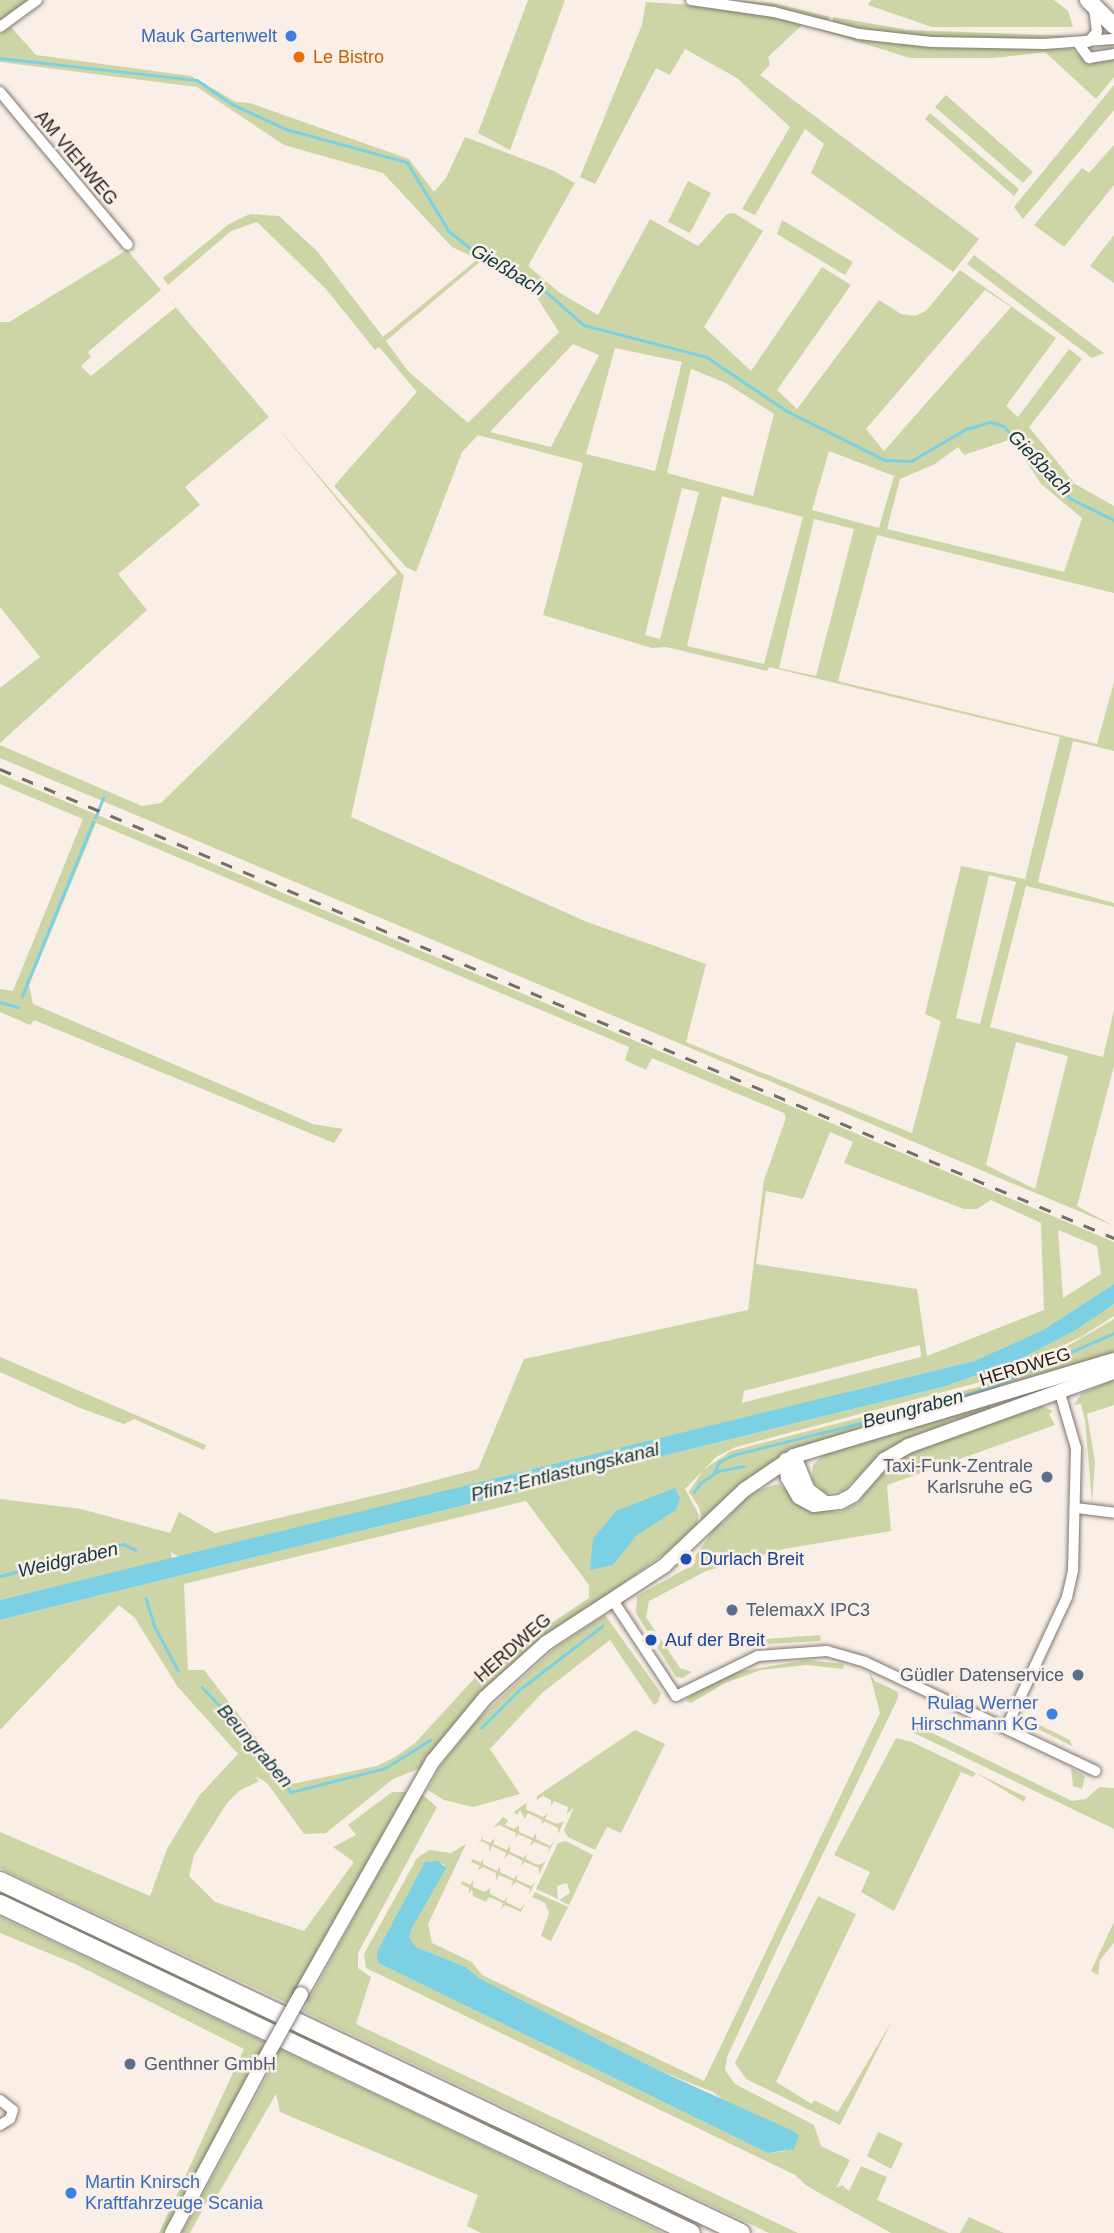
<!DOCTYPE html>
<html>
<head>
<meta charset="utf-8">
<style>
  body { margin:0 }
  #map { position:relative; width:1114px; height:2233px; overflow:hidden; background:#f9efe6; font-family:Helvetica,sans-serif }
  div>[style] { position:absolute }
  [style*='--x'] { left:calc(var(--x)*1px); top:calc(var(--y)*1px); width:calc(var(--w)*1px); rotate:calc(var(--a)*1deg) }
  .green>* { inset:0; background:#cdd5a6 }
  .water>* { inset:0; background:#7bd0e4 }
  .stream>* { height:2.5px; margin:-1.25px; padding:0 1.25px; transform-origin:1.25px; border-radius:1.25px; background:#7bd0e4 }
  .roads { filter:drop-shadow(0 0 2px #7e756d) drop-shadow(0 0 2px #7e756d) }
  .street>* { height:10px; margin:-5px; padding:0 5px; transform-origin:5px; border-radius:5px; background:#fff }
  .secondary>* { height:14px; margin:-7px; padding:0 7px; transform-origin:7px; border-radius:7px; background:#fff }
  .primary>* { height:16px; margin:-8px; padding:0 8px; transform-origin:8px; border-radius:8px; background:#fff }
  .highway>* { height:18px; margin:-9px; padding:0 9px; transform-origin:9px; border-radius:9px; background:#fff }
  .rail>* { height:2.5px; margin-top:-1.25px; transform-origin:0; background:repeating-linear-gradient(90deg,#746e68 0 12px,transparent 0 24px) }
  .bridges { filter:drop-shadow(0 0 2px #7e756d) drop-shadow(0 0 2px #7e756d) }
  .secondary-bridge>* { height:14px; margin:-7px; padding:0 7px; transform-origin:7px; border-radius:7px; background:#fff }
  .dots>* { width:19px; height:19px; translate:-50% -50%; box-sizing:border-box; border:4px solid #f9efe6; border-radius:50% }
  span { translate:-50% -50%; white-space:nowrap; text-align:center; line-height:1.15; -webkit-text-stroke:5px #f9efe6; paint-order:stroke }
  .shop-label { font-size:18px; color:#366cbe }
  .right { translate:-100% -50%; text-align:right }
  .left { translate:0 -50%; text-align:left }
  .food-label { font-size:18px; color:#c56008 }
  .street-label { font-size:18px; color:#211e1a }
  .service-label { font-size:18px; color:#4e5e75 }
  .transit-label { font-size:18px; color:#164399 }
  .water-label { font-size:19px; color:#0f3841; font-style:italic }
</style>
</head>
<body>
<div id="map">
  <div class="green">
    <div style="clip-path:polygon(0 0,33px 0,0 23px)"></div>
    <div style="clip-path:polygon(528px 0,565px 0,510px 150px,478px 133px)"></div>
    <div style="clip-path:polygon(722px 0,773px 3px,830px 17px,827px 22px)"></div>
    <div style="clip-path:polygon(871px 0,1054px 0,1068px 11px,1073px 27px,932px 27px,868px 5px)"></div>
    <div style="clip-path:polygon(646px 2px,721px 7px,799px 22px,802px 25px,768px 57px,770px 65px,760px 75px,979px 239px,953px 272px,811px 173px,824px 144px,805px 129px,755px 215px,742px 209px,790px 127px,737px 78px,685px 49px,670px 75px,656px 68px,595px 184px,580px 177px,642px 25px)"></div>
    <div style="clip-path:polygon(833px 17px,908px 30px,1074px 36px,1002px 40px,907px 36px,833px 24px)"></div>
    <div style="clip-path:polygon(evenodd,11px 27px,36px 55px,191px 76px,236px 102px,250px 103px,409px 159px,434px 192px,446px 178px,465px 137px,552px 170px,575px 183px,528px 266px,560px 293px,598px 315px,650px 219px,698px 246px,727px 214px,734px 213px,763px 231px,704px 327px,751px 371px,822px 267px,851px 285px,777px 390px,797px 409px,879px 300px,901px 314px,915px 316px,926px 311px,960px 270px,1056px 338px,1006px 406px,1018px 417px,1069px 349px,1082px 359px,1029px 427px,1075px 484px,1114px 506px,1114px 593px,877px 535px,838px 681px,1097px 744px,1114px 682px,1114px 751px,1073px 741px,1038px 882px,1114px 903px,1114px 907px,1026px 886px,990px 1027px,1103px 1057px,1114px 1010px,1114px 1066px,1077px 1206px,1114px 1226px,0 758px,0 745px,142px 806px,161px 803px,397px 573px,269px 417px,185px 487px,200px 505px,118px 574px,147px 610px,0 743px,0 688px,40px 657px,0 607px,0 322px,9px 322px,127px 250px,404px 576px,351px 817px,587px 922px,706px 964px,686px 1042px,912px 1133px,941px 1021px,925px 1014px,961px 866px,1025px 879px,1060px 737px,769px 667px,767px 671px,666px 647px,652px 648px,543px 615px,583px 463px,478px 435px,462px 452px,416px 572px,406px 567px,334px 486px,417px 392px,379px 347px,375px 350px,326px 289px,257px 222px,231px 231px,168px 285px,163px 278px,229px 224px,250px 214px,279px 216px,317px 251px,383px 337px,478px 259px,452px 247px,383px 173px,284px 145px,197px 87px,0 62px,0 34px,11px 27px,481px 261px,536px 296px,559px 332px,468px 423px,408px 371px,386px 341px,481px 261px,11px 27px,161px 290px,176px 307px,91px 376px,81px 366px,91px 357px,88px 352px,161px 290px,11px 27px,985px 290px,1011px 307px,884px 451px,866px 429px,985px 290px,11px 27px,573px 344px,599px 355px,551px 447px,490px 432px,573px 344px,11px 27px,615px 348px,682px 362px,655px 471px,586px 454px,615px 348px,11px 27px,691px 369px,726px 383px,774px 414px,753px 496px,667px 473px,691px 369px,11px 27px,1012px 439px,1041px 484px,1082px 518px,1064px 572px,887px 529px,900px 479px,935px 464px,958px 447px,964px 455px,1012px 439px,11px 27px,829px 451px,894px 476px,879px 528px,812px 510px,829px 451px,11px 27px,682px 488px,699px 492px,660px 639px,645px 635px,682px 488px,11px 27px,722px 496px,803px 517px,764px 664px,687px 646px,722px 496px,11px 27px,814px 519px,854px 529px,816px 676px,779px 668px,814px 519px,11px 27px,989px 875px,1016px 882px,980px 1024px,956px 1018px,989px 875px,11px 27px,1016px 1042px,1068px 1056px,1035px 1189px,986px 1165px,1016px 1042px)"></div>
    <div style="clip-path:polygon(810px 27px,894px 44px,1071px 49px,1087px 62px,1114px 58px,1114px 77px,1096px 99px,1045px 52px,994px 58px,910px 58px)"></div>
    <div style="clip-path:polygon(1114px 85px,1114px 110px,1023px 219px,1014px 207px)"></div>
    <div style="clip-path:polygon(946px 95px,1033px 172px,1023px 183px,935px 107px)"></div>
    <div style="clip-path:polygon(930px 113px,1019px 189px,1014px 196px,925px 119px)"></div>
    <div style="clip-path:polygon(1114px 145px,1114px 185px,1064px 247px,1034px 225px,1082px 168px,1089px 173px)"></div>
    <div style="clip-path:polygon(688px 181px,711px 193px,690px 233px,668px 222px)"></div>
    <div style="clip-path:polygon(782px 220px,853px 262px,845px 275px,777px 234px)"></div>
    <div style="clip-path:polygon(1114px 235px,1114px 283px,1090px 266px)"></div>
    <div style="clip-path:polygon(974px 255px,1104px 353px,1092px 358px,967px 264px)"></div>
    <div style="clip-path:polygon(evenodd,0 774px,1114px 1242px,1114px 1284px,1043px 1330px,974px 1361px,254px 1539px,179px 1557px,171px 1552px,172px 1559px,0 1600px,0 1499px,81px 1509px,170px 1533px,179px 1512px,215px 1533px,398px 1490px,478px 1469px,524px 1359px,748px 1310px,764px 1180px,786px 1118px,784px 1113px,652px 1058px,646px 1070px,625px 1060px,629px 1047px,96px 823px,29px 985px,33px 1004px,313px 1124px,343px 1129px,334px 1143px,34px 1020px,30px 1025px,0 1012px,0 989px,13px 991px,83px 819px,0 784px,0 774px,830px 1132px,853px 1142px,844px 1163px,964px 1209px,977px 1209px,991px 1200px,1041px 1223px,1044px 1310px,927px 1356px,917px 1289px,756px 1264px,766px 1191px,803px 1199px,830px 1132px,0 774px,1058px 1230px,1097px 1246px,1101px 1274px,1063px 1298px,1058px 1230px,0 774px,920px 1345px,921px 1357px,742px 1403px,744px 1391px,920px 1345px)"></div>
    <div style="clip-path:polygon(evenodd,1114px 1304px,1114px 1316px,1081px 1337px,988px 1380px,736px 1447px,716px 1457px,685px 1489px,699px 1515px,695px 1532px,546px 1638px,421px 1768px,393px 1779px,326px 1833px,304px 1834px,267px 1783px,255px 1776px,259px 1781px,239px 1791px,227px 1803px,194px 1855px,189px 1876px,215px 1902px,304px 1931px,354px 1862px,333px 1847px,356px 1835px,348px 1825px,392px 1792px,406px 1792px,289px 2004px,0 1868px,0 1832px,150px 1896px,167px 1849px,199px 1796px,238px 1754px,177px 1686px,135px 1618px,119px 1605px,0 1730px,0 1620px,946px 1386px,1014px 1362px,1114px 1304px,526px 1501px,589px 1585px,589px 1598px,484px 1668px,415px 1743px,395px 1757px,377px 1766px,292px 1784px,204px 1670px,188px 1670px,184px 1584px,526px 1501px)"></div>
    <div style="clip-path:polygon(1114px 1319px,1114px 1355px,807px 1445px,762px 1469px,702px 1522px,699px 1507px,689px 1492px,703px 1470px,731px 1451px,982px 1386px,1047px 1358px)"></div>
    <div style="clip-path:polygon(0 1357px,206px 1445px,204px 1450px,134px 1419px,124px 1424px,80px 1408px,0 1372px)"></div>
    <div style="clip-path:polygon(1114px 1379px,1114px 1405px,1087px 1414px,1095px 1461px,1092px 1503px,1085px 1420px,1081px 1404px,1074px 1405px,1081px 1394px)"></div>
    <div style="clip-path:polygon(990px 1404px,991px 1410px,878px 1457px,843px 1491px,825px 1493px,812px 1480px,813px 1465px,824px 1454px)"></div>
    <div style="clip-path:polygon(1039px 1405px,1053px 1411px,1049px 1414px,1055px 1425px,887px 1485px,891px 1531px,784px 1549px,706px 1571px,649px 1601px,646px 1617px,680px 1668px,692px 1672px,683px 1678px,676px 1677px,636px 1613px,637px 1596px,687px 1568px,719px 1522px,723px 1523px,744px 1499px,761px 1489px,778px 1484px,812px 1509px,841px 1512px,858px 1503px,879px 1475px,905px 1454px)"></div>
    <div style="clip-path:polygon(605px 1615px,661px 1693px,658px 1702px,654px 1705px,610px 1640px,542px 1693px,490px 1749px,520px 1794px,473px 1807px,444px 1800px,428px 1790px,439px 1768px,478px 1719px,554px 1649px)"></div>
    <div style="clip-path:polygon(820px 1635px,821px 1641px,767px 1644px,766px 1639px)"></div>
    <div style="clip-path:polygon(807px 1660px,844px 1664px,843px 1669px,806px 1665px,761px 1670px,725px 1683px,691px 1703px,686px 1701px,695px 1690px,736px 1672px)"></div>
    <div style="clip-path:polygon(evenodd,869px 1671px,875px 1681px,898px 1692px,898px 1698px,779px 1945px,727px 2057px,725px 2070px,735px 2084px,814px 2125px,821px 2146px,850px 2160px,836px 2188px,842px 2185px,849px 2191px,861px 2166px,887px 2177px,877px 2200px,949px 2233px,891px 2233px,807px 2186px,795px 2175px,366px 1968px,364px 1954px,417px 1858px,429px 1850px,451px 1853px,466px 1844px,428px 1924px,432px 1943px,472px 1962px,482px 1975px,704px 2081px,880px 1713px,869px 1671px,430px 1861px,444px 1864px,412px 1928px,409px 1937px,416px 1947px,466px 1967px,479px 1978px,660px 2071px,713px 2092px,786px 2151px,768px 2153px,378px 1963px,430px 1861px)"></div>
    <div style="clip-path:polygon(1021px 1716px,1070px 1740px,1072px 1746px,1022px 1721px)"></div>
    <div style="clip-path:polygon(922px 1718px,930px 1732px,1072px 1801px,1086px 1799px,1099px 1787px,1114px 1788px,1114px 1829px,914px 1733px)"></div>
    <div style="clip-path:polygon(635px 1730px,665px 1744px,621px 1833px,607px 1827px,595px 1850px,568px 1837px,564px 1830px,574px 1807px,567px 1814px,568px 1807px,554px 1801px,551px 1806px,551px 1800px,543px 1796px,537px 1800px,537px 1796px)"></div>
    <div style="clip-path:polygon(896px 1738px,912px 1742px,1026px 1797px,1024px 1802px,976px 1773px,973px 1777px,961px 1772px,894px 1911px,861px 1892px,870px 1872px,834px 1855px)"></div>
    <div style="clip-path:polygon(1071px 1768px,1085px 1776px,1082px 1789px,1073px 1786px)"></div>
    <div style="clip-path:polygon(422px 1794px,437px 1807px,358px 1953px,358px 1968px,371px 1977px,356px 2024px,798px 2233px,769px 2233px,303px 2011px)"></div>
    <div style="clip-path:polygon(526px 1803px,527px 1810px,543px 1817px,548px 1813px,545px 1819px,557px 1824px,564px 1821px,558px 1834px,558px 1828px,544px 1821px,542px 1826px,542px 1820px,528px 1813px,525px 1819px,520px 1810px,517px 1815px,514px 1812px)"></div>
    <div style="clip-path:polygon(503px 1817px,508px 1820px,505px 1825px,514px 1829px,519px 1825px,519px 1832px,533px 1838px,536px 1833px,536px 1839px,550px 1846px,554px 1841px,548px 1854px,549px 1848px,535px 1842px,530px 1846px,532px 1840px,518px 1834px,515px 1839px,516px 1833px,499px 1825px,493px 1828px)"></div>
    <div style="clip-path:polygon(484px 1833px,482px 1839px,490px 1843px,495px 1838px,493px 1844px,507px 1850px,510px 1845px,510px 1852px,524px 1858px,527px 1853px,526px 1859px,538px 1865px,545px 1862px,539px 1875px,539px 1868px,525px 1862px,520px 1866px,523px 1861px,509px 1854px,504px 1859px,506px 1853px,492px 1846px,489px 1852px,489px 1845px,481px 1841px,478px 1846px)"></div>
    <div style="clip-path:polygon(566px 1841px,593px 1855px,569px 1905px,559px 1900px,570px 1893px,567px 1883px,557px 1886px,558px 1899px,536px 1889px,558px 1843px)"></div>
    <div style="clip-path:polygon(475px 1854px,473px 1859px,481px 1863px,483px 1858px,483px 1864px,497px 1871px,500px 1866px,500px 1872px,514px 1879px,517px 1874px,517px 1880px,531px 1886px,535px 1882px,529px 1895px,530px 1889px,516px 1882px,511px 1887px,513px 1881px,499px 1875px,496px 1880px,496px 1873px,483px 1867px,477px 1871px,480px 1866px,471px 1862px,469px 1867px)"></div>
    <div style="clip-path:polygon(465px 1876px,462px 1881px,470px 1885px,473px 1880px,473px 1887px,485px 1892px,490px 1888px,490px 1894px,504px 1901px,507px 1896px,506px 1902px,520px 1909px,525px 1904px,521px 1912px,505px 1905px,501px 1909px,503px 1903px,489px 1897px,486px 1902px,473px 1896px,472px 1889px,469px 1894px,469px 1888px,461px 1884px,458px 1889px)"></div>
    <div style="clip-path:polygon(0 1891px,36px 1908px,96px 1936px,0 1894px)"></div>
    <div style="clip-path:polygon(535px 1892px,568px 1907px,551px 1941px,541px 1936px,549px 1913px,545px 1903px,532px 1897px)"></div>
    <div style="clip-path:polygon(818px 1896px,856px 1914px,776px 2082px,812px 2104px,814px 2100px,838px 2112px,893px 2019px,840px 2125px,746px 2079px,735px 2063px)"></div>
    <div style="clip-path:polygon(0 1917px,458px 2134px,663px 2233px,481px 2233px,467px 2226px,478px 2195px,280px 2112px,276px 2094px,217px 2196px,211px 2194px,190px 2233px,182px 2233px,277px 2058px,263px 2051px,168px 2233px,159px 2233px,244px 2049px,75px 1964px,0 1933px)"></div>
    <div style="clip-path:polygon(1114px 1922px,1114px 1943px,1100px 1960px,1098px 1975px,1091px 1971px)"></div>
    <div style="clip-path:polygon(127px 1951px,334px 2049px,333px 2052px,126px 1953px)"></div>
    <div style="clip-path:polygon(491px 2125px,718px 2233px,490px 2128px)"></div>
    <div style="clip-path:polygon(878px 2132px,903px 2143px,891px 2169px,867px 2156px)"></div>
    <div style="clip-path:polygon(969px 2217px,1004px 2233px,960px 2233px)"></div>
  </div>
  <div class="water">
    <div style="clip-path:polygon(1114px 1284px,1114px 1304px,1074px 1331px,1014px 1362px,946px 1386px,0 1620px,0 1600px,974px 1361px,1043px 1330px)"></div>
    <div style="clip-path:polygon(675px 1488px,680px 1498px,676px 1510px,637px 1535px,613px 1565px,590px 1570px,593px 1539px,616px 1511px)"></div>
    <div style="clip-path:polygon(438px 1861px,446px 1868px,412px 1928px,409px 1937px,416px 1947px,466px 1967px,479px 1978px,660px 2071px,793px 2131px,799px 2136px,794px 2149px,768px 2153px,378px 1963px,377px 1952px,425px 1862px)"></div>
  </div>
  <div class="stream">
    <div style="--x:0;--y:58;--w:198;--a:6.4"></div>
    <div style="--x:197;--y:80;--w:42;--a:34.4"></div>
    <div style="--x:232;--y:104;--w:60;--a:24.8"></div>
    <div style="--x:286;--y:129;--w:125;--a:15.3"></div>
    <div style="--x:407;--y:162;--w:81;--a:58.7"></div>
    <div style="--x:449;--y:231;--w:35;--a:39"></div>
    <div style="--x:476;--y:253;--w:77;--a:28.6"></div>
    <div style="--x:544;--y:290;--w:53;--a:41.2"></div>
    <div style="--x:584;--y:325;--w:127;--a:14.6"></div>
    <div style="--x:707;--y:357;--w:97;--a:34"></div>
    <div style="--x:787;--y:411;--w:110;--a:26.6"></div>
    <div style="--x:885;--y:460;--w:26;--a:2"></div>
    <div style="--x:911;--y:461;--w:64;--a:-30.2"></div>
    <div style="--x:966;--y:429;--w:26;--a:-16"></div>
    <div style="--x:991;--y:422;--w:14;--a:17"></div>
    <div style="--x:1004;--y:426;--w:98;--a:47.5"></div>
    <div style="--x:1070;--y:498;--w:49;--a:26.6"></div>
    <div style="--x:95;--y:818;--w:22;--a:-68"></div>
    <div style="--x:22;--y:996;--w:188;--a:-67.8"></div>
    <div style="--x:0;--y:1002;--w:19;--a:16"></div>
    <div style="--x:713;--y:1474;--w:13;--a:-63"></div>
    <div style="--x:719;--y:1462;--w:16;--a:-27"></div>
    <div style="--x:733;--y:1455;--w:218;--a:-14.1"></div>
    <div style="--x:944;--y:1402;--w:56;--a:-17.8"></div>
    <div style="--x:997;--y:1385;--w:128;--a:-24"></div>
    <div style="--x:699;--y:1484;--w:23;--a:-34"></div>
    <div style="--x:718;--y:1471;--w:26;--a:-11"></div>
    <div style="--x:694;--y:1492;--w:10;--a:-53"></div>
    <div style="--x:0;--y:1576;--w:127;--a:-14.6"></div>
    <div style="--x:123;--y:1544;--w:14;--a:25"></div>
    <div style="--x:146;--y:1598;--w:30;--a:73"></div>
    <div style="--x:155;--y:1627;--w:49;--a:61.9"></div>
    <div style="--x:202;--y:1687;--w:49;--a:45.8"></div>
    <div style="--x:236;--y:1722;--w:89;--a:51.8"></div>
    <div style="--x:291;--y:1792;--w:97;--a:-14.3"></div>
    <div style="--x:385;--y:1768;--w:53;--a:-31.9"></div>
    <div style="--x:481;--y:1728;--w:54;--a:-45"></div>
    <div style="--x:519;--y:1690;--w:105;--a:-37.6"></div>
  </div>
  <div class="roads">
    <div class="street">
      <div style="--x:691;--y:0;--w:84;--a:8.2"></div>
      <div style="--x:774;--y:12;--w:88;--a:14.5"></div>
      <div style="--x:859;--y:34;--w:73;--a:6.3"></div>
      <div style="--x:932;--y:42;--w:112;--a:1"></div>
      <div style="--x:1044;--y:44;--w:70;--a:-4.1"></div>
      <div style="--x:0;--y:27;--w:46;--a:-36.1"></div>
      <div style="--x:1088;--y:42;--w:13;--a:-48"></div>
      <div style="--x:1097;--y:32;--w:23;--a:-97"></div>
      <div style="--x:1078;--y:43;--w:19;--a:54"></div>
      <div style="--x:1089;--y:58;--w:25;--a:-9"></div>
      <div style="--x:0;--y:92;--w:199;--a:50.1"></div>
      <div style="--x:1076;--y:1508;--w:38;--a:7"></div>
      <div style="--x:612;--y:1599;--w:116;--a:56.6"></div>
      <div style="--x:676;--y:1696;--w:91;--a:-26"></div>
      <div style="--x:758;--y:1656;--w:69;--a:-4.1"></div>
      <div style="--x:827;--y:1651;--w:40;--a:16"></div>
      <div style="--x:865;--y:1662;--w:255;--a:25.3"></div>
      <div style="--x:1006;--y:1728;--w:145;--a:-65"></div>
      <div style="--x:1067;--y:1597;--w:28;--a:-77"></div>
      <div style="--x:1073;--y:1570;--w:122;--a:-88.6"></div>
      <div style="--x:1076;--y:1448;--w:60;--a:-106.3"></div>
      <div style="--x:0;--y:2100;--w:16;--a:38"></div>
      <div style="--x:13;--y:2110;--w:9;--a:108"></div>
      <div style="--x:10;--y:2119;--w:12;--a:149"></div>
    </div>
    <div class="secondary">
      <div style="--x:794;--y:1456;--w:37;--a:68"></div>
      <div style="--x:808;--y:1490;--w:21;--a:37"></div>
      <div style="--x:786;--y:1460;--w:18;--a:84"></div>
      <div style="--x:788;--y:1478;--w:22;--a:60"></div>
      <div style="--x:799;--y:1497;--w:17;--a:28"></div>
      <div style="--x:814;--y:1505;--w:26;--a:-7"></div>
      <div style="--x:840;--y:1502;--w:15;--a:-28"></div>
      <div style="--x:853;--y:1495;--w:47;--a:-48.5"></div>
      <div style="--x:884;--y:1460;--w:28;--a:-30"></div>
      <div style="--x:908;--y:1446;--w:219;--a:-19.8"></div>
      <div style="--x:301;--y:1994;--w:268;--a:-60.5"></div>
      <div style="--x:433;--y:1761;--w:82;--a:-50.5"></div>
      <div style="--x:485;--y:1698;--w:82;--a:-42"></div>
      <div style="--x:546;--y:1643;--w:141;--a:-33.1"></div>
      <div style="--x:664;--y:1566;--w:110;--a:-43.5"></div>
      <div style="--x:744;--y:1490;--w:60;--a:-34.2"></div>
      <div style="--x:794;--y:1456;--w:334;--a:-16.7"></div>
      <div style="--x:172;--y:2233;--w:197;--a:-61.9"></div>
    </div>
    <div class="primary">
      <div style="--x:1088;--y:0;--w:37;--a:45"></div>
    </div>
    <div class="highway">
      <div style="--x:0;--y:1881;--w:820;--a:25.41"></div>
      <div style="--x:0;--y:1904;--w:765;--a:25.46"></div>
    </div>
  </div>
  <div class="rail">
    <div style="--x:0;--y:769;--w:1209;--a:22.83"></div>
  </div>
  <div class="bridges">
    <div class="secondary-bridge">
      <div style="--x:265;--y:2059;--w:74;--a:-61"></div>
    </div>
  </div>
  <div class="dots">
    <div style="left:291px;top:36px;background:#3f7fe0"></div>
    <div style="left:299px;top:57px;background:#e8710a"></div>
    <div style="left:1047px;top:1477px;background:#5c6f8a"></div>
    <div style="left:686px;top:1559px;background:#1a4fb4"></div>
    <div style="left:732px;top:1610px;background:#5c6f8a"></div>
    <div style="left:651px;top:1640px;background:#1a4fb4"></div>
    <div style="left:1078px;top:1675px;background:#5c6f8a"></div>
    <div style="left:1052px;top:1714px;background:#3f7fe0"></div>
    <div style="left:130px;top:2064px;background:#5c6f8a"></div>
    <div style="left:71px;top:2193px;background:#3f7fe0"></div>
  </div>
  <div class="shop-label">
    <span class="right" style="left:277px;top:36px">Mauk Gartenwelt</span>
    <span class="right" style="left:1038px;top:1714px">Rulag Werner<br>Hirschmann KG</span>
    <span class="left" style="left:85px;top:2193px">Martin Knirsch<br>Kraftfahrzeuge Scania</span>
  </div>
  <div class="food-label">
    <span class="left" style="left:313px;top:57px">Le Bistro</span>
  </div>
  <div class="street-label">
    <span style="left:76px;top:158px;rotate:50deg">AM VIEHWEG</span>
    <span style="left:1025px;top:1367px;rotate:-17deg">HERDWEG</span>
    <span style="left:513px;top:1648px;rotate:-41deg">HERDWEG</span>
  </div>
  <div class="service-label">
    <span class="right" style="left:1033px;top:1477px">Taxi-Funk-Zentrale<br>Karlsruhe eG</span>
    <span class="left" style="left:746px;top:1610px">TelemaxX IPC3</span>
    <span class="right" style="left:1064px;top:1675px">Güdler Datenservice</span>
    <span class="left" style="left:144px;top:2064px">Genthner GmbH</span>
  </div>
  <div class="transit-label">
    <span class="left" style="left:700px;top:1559px">Durlach Breit</span>
    <span class="left" style="left:665px;top:1640px">Auf der Breit</span>
  </div>
  <div class="water-label">
    <span style="left:508px;top:270px;rotate:31deg">Gießbach</span>
    <span style="left:1040px;top:463px;rotate:46deg">Gießbach</span>
    <span style="left:913px;top:1409px;rotate:-15deg">Beungraben</span>
    <span style="left:565px;top:1472px;rotate:-14deg">Pfinz-Entlastungskanal</span>
    <span style="left:68px;top:1560px;rotate:-13deg">Weidgraben</span>
    <span style="left:255px;top:1746px;rotate:49deg">Beungraben</span>
  </div>
</div>
</body>
</html>
